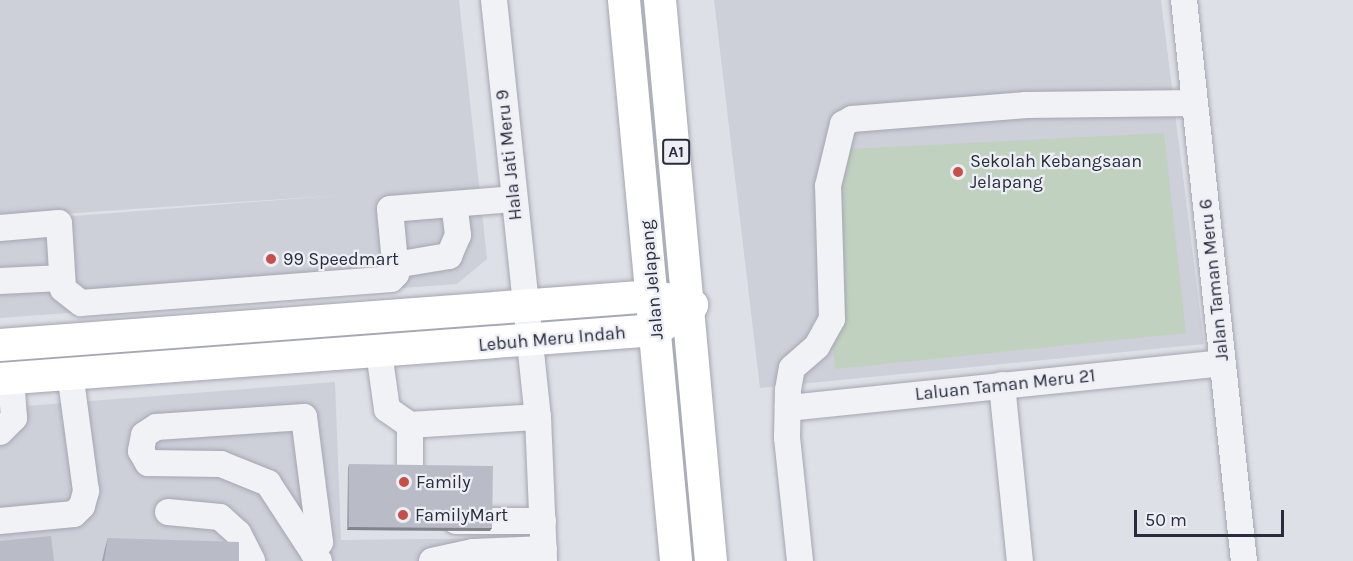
<!DOCTYPE html>
<html>
<head>
<meta charset="utf-8">
<style>
  body { margin:0 }
  #map { position:relative; width:1353px; height:561px; overflow:hidden; background:#dee0e7; font-family:Karla,sans-serif }
  div>[style] { position:absolute }
  [style*='--x'] { left:calc(var(--x)*1px); top:calc(var(--y)*1px); width:calc(var(--w)*1px); rotate:calc(var(--a)*1deg) }
  .built>* { inset:0; background:#cdcfd9 }
  .green>* { inset:0; background:#c1d1c0 }
  .roads { filter:drop-shadow(0 0 2px #a4a6b1) drop-shadow(0 0 2px #a4a6b1) }
  .minor>* { height:26px; margin:-13px; padding:0 13px; transform-origin:13px; border-radius:13px; background:#f1f2f6 }
  .major>* { height:32px; margin:-16px; padding:0 16px; transform-origin:16px; border-radius:16px; background:#fff }
  .wall>* { inset:0; background:#9fa1ab }
  .shaded-wall>* { inset:0; background:#82838b }
  .building>* { inset:0; background:#b9bbc7 }
  .dots>* { width:16px; height:16px; translate:-50% -50%; box-sizing:border-box; border:3px solid #eeeff5; border-radius:50% }
  span { translate:-50% -50%; white-space:nowrap; text-align:center; line-height:1.15; -webkit-text-stroke:4.5px #eeeff5; paint-order:stroke }
  .shield-label span { padding:2px 4px; background:#eeeff5; border:2px solid; border-radius:4px; -webkit-text-stroke-width:0 }
  .shield-label { font-size:16px; color:#282c3d; font-weight:700 }
  .street-label { font-size:18px; color:#282c3d }
  .poi-label { font-size:18px; color:#282c3d }
  .left { translate:0 -50%; text-align:left }
  .scale { position:absolute; left:1134px; top:510px; width:150px; height:27px; box-sizing:border-box; border:3px solid #282c3d; border-top:0; padding-left:8px; font-size:18px; line-height:21px; white-space:nowrap; color:#282c3d; -webkit-text-stroke:4px #eeeff5; paint-order:stroke }
</style>
</head>
<body>
<div id="map">
  <div class="built">
    <div style="clip-path:polygon(0 0,459px 0,487px 259px,457px 284px,0 318px,0 222px,343px 195px,0 218px)"></div>
    <div style="clip-path:polygon(714px 0,1161px 0,1204px 344px,760px 388px)"></div>
    <div style="clip-path:polygon(335px 382px,341px 540px,518px 538px,518px 561px,0 561px,0 408px)"></div>
  </div>
  <div class="green">
    <div style="clip-path:polygon(1164px 133px,1186px 333px,835px 369px,818px 194px,830px 150px)"></div>
  </div>
  <div class="roads">
    <div class="minor">
      <div style="--x:494;--y:0;--w:419;--a:84"></div>
      <div style="--x:538;--y:417;--w:144;--a:87.6"></div>
      <div style="--x:1184;--y:0;--w:564;--a:83.9"></div>
      <div style="--x:0;--y:228;--w:59;--a:-4.8"></div>
      <div style="--x:59;--y:223;--w:66;--a:86.5"></div>
      <div style="--x:63;--y:289;--w:23;--a:38"></div>
      <div style="--x:81;--y:303;--w:311;--a:-4.4"></div>
      <div style="--x:391;--y:279;--w:7;--a:-45"></div>
      <div style="--x:396;--y:274;--w:65;--a:-95.3"></div>
      <div style="--x:390;--y:209;--w:123;--a:-4.6"></div>
      <div style="--x:395;--y:265;--w:55;--a:-9.5"></div>
      <div style="--x:449;--y:256;--w:23;--a:-67"></div>
      <div style="--x:458;--y:235;--w:31;--a:-97"></div>
      <div style="--x:0;--y:281;--w:62;--a:-2.8"></div>
      <div style="--x:379;--y:352;--w:58;--a:82"></div>
      <div style="--x:387;--y:409;--w:28;--a:35"></div>
      <div style="--x:410;--y:425;--w:73;--a:90"></div>
      <div style="--x:1002;--y:385;--w:177;--a:84.2"></div>
      <div style="--x:788;--y:408;--w:437;--a:-5.9"></div>
      <div style="--x:410;--y:425;--w:128;--a:-3.6"></div>
      <div style="--x:0;--y:432;--w:20;--a:-45"></div>
      <div style="--x:14;--y:418;--w:40;--a:-94.3"></div>
      <div style="--x:168;--y:512;--w:52;--a:5.5"></div>
      <div style="--x:220;--y:517;--w:24;--a:42"></div>
      <div style="--x:238;--y:533;--w:31;--a:63"></div>
      <div style="--x:0;--y:521;--w:74;--a:-5.4"></div>
      <div style="--x:74;--y:514;--w:11;--a:-45"></div>
      <div style="--x:82;--y:506;--w:16;--a:-75"></div>
      <div style="--x:86;--y:491;--w:119;--a:-97.7"></div>
      <div style="--x:456;--y:521;--w:87;--a:0"></div>
      <div style="--x:313;--y:552;--w:12;--a:-55"></div>
      <div style="--x:320;--y:542;--w:126;--a:-97.3"></div>
      <div style="--x:304;--y:417;--w:148;--a:176.1"></div>
      <div style="--x:156;--y:427;--w:14;--a:146"></div>
      <div style="--x:144;--y:435;--w:16;--a:101"></div>
      <div style="--x:141;--y:451;--w:14;--a:60"></div>
      <div style="--x:148;--y:463;--w:73;--a:0.8"></div>
      <div style="--x:221;--y:464;--w:51;--a:22"></div>
      <div style="--x:268;--y:483;--w:93;--a:56.8"></div>
      <div style="--x:432;--y:561;--w:42;--a:-12.4"></div>
      <div style="--x:473;--y:552;--w:71;--a:-2.4"></div>
      <div style="--x:800;--y:561;--w:125;--a:-96"></div>
      <div style="--x:787;--y:437;--w:47;--a:-88.8"></div>
      <div style="--x:788;--y:390;--w:22;--a:-80"></div>
      <div style="--x:792;--y:368;--w:33;--a:-41"></div>
      <div style="--x:817;--y:346;--w:31;--a:-61"></div>
      <div style="--x:832;--y:319;--w:133;--a:-91.7"></div>
      <div style="--x:828;--y:186;--w:64;--a:-76.4"></div>
      <div style="--x:843;--y:124;--w:10;--a:-29"></div>
      <div style="--x:852;--y:119;--w:175;--a:-4.6"></div>
      <div style="--x:1026;--y:105;--w:169;--a:-0.7"></div>
    </div>
    <div class="major">
      <div style="--x:624;--y:0;--w:563;--a:84.7"></div>
      <div style="--x:660;--y:0;--w:563;--a:84.81"></div>
      <div style="--x:0;--y:345;--w:655;--a:-4.29"></div>
      <div style="--x:653;--y:296;--w:40;--a:13"></div>
      <div style="--x:0;--y:379;--w:658;--a:-4.27"></div>
      <div style="--x:656;--y:330;--w:44;--a:-34.8"></div>
    </div>
  </div>
  <div class="wall">
    <div style="clip-path:polygon(349px 464px,490px 531px,347px 530px,348px 468px)"></div>
    <div style="clip-path:polygon(108px 538px,239px 561px,102px 561px,105px 548px)"></div>
  </div>
  <div class="shaded-wall">
    <div style="clip-path:polygon(349px 527px,492px 528px,490px 531px,347px 530px)"></div>
  </div>
  <div class="building">
    <div style="clip-path:polygon(349px 464px,493px 466px,492px 528px,349px 527px)"></div>
    <div style="clip-path:polygon(51px 536px,54px 561px,0 561px,0 541px)"></div>
    <div style="clip-path:polygon(108px 538px,239px 542px,239px 561px,104px 561px)"></div>
  </div>
  <div class="dots">
    <div style="left:958px;top:172px;background:#c74f49"></div>
    <div style="left:271px;top:259px;background:#c74f49"></div>
    <div style="left:404px;top:482px;background:#c74f49"></div>
    <div style="left:403px;top:515px;background:#c74f49"></div>
  </div>
  <div class="shield-label">
    <span style="left:676px;top:152px">A1</span>
  </div>
  <div class="street-label">
    <span style="left:509px;top:155px;rotate:-96deg">Hala Jati Meru 9</span>
    <span style="left:652px;top:280px;rotate:-95deg">Jalan Jelapang</span>
    <span style="left:1214px;top:280px;rotate:-96deg">Jalan Taman Meru 6</span>
    <span style="left:552px;top:339px;rotate:-5deg">Lebuh Meru Indah</span>
    <span style="left:1005px;top:385px;rotate:-6deg">Laluan Taman Meru 21</span>
  </div>
  <div class="poi-label">
    <span class="left" style="left:970px;top:172px">Sekolah Kebangsaan<br>Jelapang</span>
    <span class="left" style="left:283px;top:259px">99 Speedmart</span>
    <span class="left" style="left:416px;top:482px">Family</span>
    <span class="left" style="left:415px;top:515px">FamilyMart</span>
  </div>
  <div class="scale">50 m</div>
</div>
</body>
</html>
